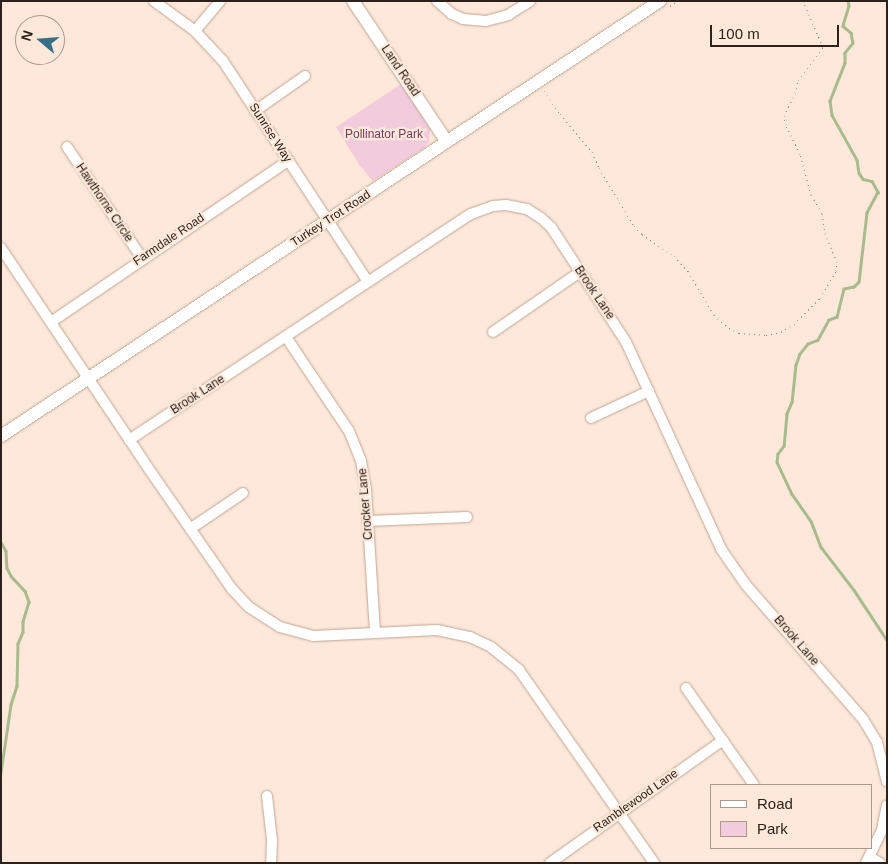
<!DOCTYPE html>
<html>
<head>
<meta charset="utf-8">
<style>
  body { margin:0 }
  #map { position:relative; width:888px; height:864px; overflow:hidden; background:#fee8d9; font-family:Helvetica,sans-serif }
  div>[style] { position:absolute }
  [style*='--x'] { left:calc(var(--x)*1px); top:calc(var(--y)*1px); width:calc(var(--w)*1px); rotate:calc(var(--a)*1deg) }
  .green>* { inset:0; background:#f2cbdc }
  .stream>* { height:2.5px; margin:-1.25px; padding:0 1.25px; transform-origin:1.25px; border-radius:1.25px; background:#a8ba8e }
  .path>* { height:1px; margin-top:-0.5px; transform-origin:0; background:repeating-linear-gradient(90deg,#8b7b71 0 1px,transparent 0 5px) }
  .roads { filter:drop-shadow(0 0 1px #bea593) drop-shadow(0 0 1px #bea593) }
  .minor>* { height:10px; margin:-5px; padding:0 5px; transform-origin:5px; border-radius:5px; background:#fff }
  .tertiary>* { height:12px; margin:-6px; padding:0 6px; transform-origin:6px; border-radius:6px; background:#fff }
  span { translate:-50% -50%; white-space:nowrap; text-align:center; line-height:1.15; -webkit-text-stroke:4.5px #fee8d9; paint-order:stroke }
  .street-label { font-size:12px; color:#2c221b }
  .park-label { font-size:12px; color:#773a5a }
  .frame { position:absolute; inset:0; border:2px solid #2c221b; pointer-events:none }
  .legend { position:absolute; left:710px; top:784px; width:162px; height:65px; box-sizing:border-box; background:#fee8d9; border:1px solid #aa998d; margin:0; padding:6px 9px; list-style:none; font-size:15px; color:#2c221b }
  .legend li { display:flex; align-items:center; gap:10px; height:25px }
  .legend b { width:25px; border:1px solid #aa998d }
  .north { position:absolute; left:15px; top:15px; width:50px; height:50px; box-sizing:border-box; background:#fee8d9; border:1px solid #aa998d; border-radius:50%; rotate:288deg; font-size:14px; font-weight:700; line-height:20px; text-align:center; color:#2c221b }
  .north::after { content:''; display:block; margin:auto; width:18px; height:22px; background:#357088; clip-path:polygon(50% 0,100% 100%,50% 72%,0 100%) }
  .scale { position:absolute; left:710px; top:25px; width:129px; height:22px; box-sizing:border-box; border:2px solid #2c221b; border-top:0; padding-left:6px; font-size:15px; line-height:18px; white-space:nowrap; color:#2c221b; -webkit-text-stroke:4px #fee8d9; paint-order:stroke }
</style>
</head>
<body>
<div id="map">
  <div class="green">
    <div style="clip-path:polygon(401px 84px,430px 129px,429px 142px,424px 148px,373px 181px,360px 166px,336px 127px)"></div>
  </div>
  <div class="stream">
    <div style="--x:848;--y:1;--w:5;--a:79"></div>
    <div style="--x:849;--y:6;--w:21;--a:107"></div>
    <div style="--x:843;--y:26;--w:11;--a:41"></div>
    <div style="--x:851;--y:33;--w:10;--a:79"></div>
    <div style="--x:853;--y:43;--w:13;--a:129"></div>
    <div style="--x:845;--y:53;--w:10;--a:90"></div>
    <div style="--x:845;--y:63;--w:41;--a:111.5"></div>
    <div style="--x:830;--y:101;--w:14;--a:82"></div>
    <div style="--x:832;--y:115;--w:51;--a:60.9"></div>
    <div style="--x:857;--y:160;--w:13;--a:81"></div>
    <div style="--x:859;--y:173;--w:7;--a:56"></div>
    <div style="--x:863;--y:179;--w:9;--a:13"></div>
    <div style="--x:872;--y:181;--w:13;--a:61"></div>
    <div style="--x:878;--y:192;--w:24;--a:118"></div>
    <div style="--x:867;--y:213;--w:69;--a:96.6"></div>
    <div style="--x:859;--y:282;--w:7;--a:135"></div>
    <div style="--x:854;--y:287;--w:10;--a:169"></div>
    <div style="--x:844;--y:289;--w:29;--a:104"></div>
    <div style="--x:837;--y:317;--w:9;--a:159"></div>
    <div style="--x:829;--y:320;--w:23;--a:119"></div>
    <div style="--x:818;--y:340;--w:11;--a:158"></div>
    <div style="--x:808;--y:344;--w:13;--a:129"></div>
    <div style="--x:800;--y:354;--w:12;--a:110"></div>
    <div style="--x:796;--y:365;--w:37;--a:96"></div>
    <div style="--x:792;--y:402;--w:13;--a:113"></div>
    <div style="--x:787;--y:414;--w:32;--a:95"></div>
    <div style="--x:784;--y:446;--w:10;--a:127"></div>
    <div style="--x:778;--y:454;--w:8;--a:97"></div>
    <div style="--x:777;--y:462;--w:35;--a:65"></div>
    <div style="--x:792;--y:494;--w:33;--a:55"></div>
    <div style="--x:811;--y:521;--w:28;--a:69"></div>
    <div style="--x:821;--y:547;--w:54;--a:52.5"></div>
    <div style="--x:854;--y:590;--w:60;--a:56.6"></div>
    <div style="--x:1;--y:542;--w:10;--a:61"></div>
    <div style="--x:6;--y:551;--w:17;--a:87"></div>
    <div style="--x:7;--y:568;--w:9;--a:63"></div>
    <div style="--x:11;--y:576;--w:21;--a:47"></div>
    <div style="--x:25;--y:591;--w:12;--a:70"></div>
    <div style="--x:29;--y:602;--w:21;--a:107"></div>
    <div style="--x:23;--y:622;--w:10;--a:90"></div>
    <div style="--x:23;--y:632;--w:13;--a:113"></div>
    <div style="--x:18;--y:644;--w:42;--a:91.4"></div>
    <div style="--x:17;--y:686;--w:20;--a:108"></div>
    <div style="--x:11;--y:705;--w:69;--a:98.4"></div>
  </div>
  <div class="path">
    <div style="--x:670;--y:6;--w:9;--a:-32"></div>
    <div style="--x:544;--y:91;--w:28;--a:55"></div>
    <div style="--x:560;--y:114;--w:50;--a:49.9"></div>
    <div style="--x:592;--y:152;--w:17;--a:66"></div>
    <div style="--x:599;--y:168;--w:68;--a:58.9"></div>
    <div style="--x:634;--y:226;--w:11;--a:45"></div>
    <div style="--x:642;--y:234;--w:39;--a:35"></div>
    <div style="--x:674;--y:256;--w:21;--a:47"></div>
    <div style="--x:688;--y:271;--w:51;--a:59.4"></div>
    <div style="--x:714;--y:315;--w:20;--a:41"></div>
    <div style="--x:729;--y:328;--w:11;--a:27"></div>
    <div style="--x:739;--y:333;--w:27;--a:4"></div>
    <div style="--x:766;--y:335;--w:15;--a:-11"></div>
    <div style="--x:781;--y:332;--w:15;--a:-32"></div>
    <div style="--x:794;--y:324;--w:37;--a:-45"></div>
    <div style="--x:820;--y:298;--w:31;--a:-59"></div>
    <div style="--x:836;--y:271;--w:9;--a:-84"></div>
    <div style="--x:837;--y:262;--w:30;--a:-113"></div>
    <div style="--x:825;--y:234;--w:21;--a:-98"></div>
    <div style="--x:822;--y:213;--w:21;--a:-121"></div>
    <div style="--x:811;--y:195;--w:42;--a:-105"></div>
    <div style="--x:800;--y:154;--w:32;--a:-116"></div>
    <div style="--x:786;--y:125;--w:9;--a:-103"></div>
    <div style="--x:784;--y:116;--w:25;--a:-64"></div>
    <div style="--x:795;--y:93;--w:13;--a:-77"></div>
    <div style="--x:798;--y:80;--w:41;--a:-52.9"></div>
    <div style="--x:823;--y:47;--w:50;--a:-113.5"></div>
  </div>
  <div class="roads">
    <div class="minor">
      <div style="--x:154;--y:1;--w:51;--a:36.2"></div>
      <div style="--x:195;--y:31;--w:41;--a:47"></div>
      <div style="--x:223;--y:61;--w:264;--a:56.7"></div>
      <div style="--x:437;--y:1;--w:20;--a:41"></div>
      <div style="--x:452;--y:14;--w:12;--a:24"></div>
      <div style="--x:463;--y:19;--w:23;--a:5"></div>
      <div style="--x:486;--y:21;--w:23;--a:-15"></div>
      <div style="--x:508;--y:15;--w:26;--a:-32"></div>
      <div style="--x:195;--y:31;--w:39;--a:-50"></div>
      <div style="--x:255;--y:111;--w:61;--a:-35"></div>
      <div style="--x:67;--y:147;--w:134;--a:56"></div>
      <div style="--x:1;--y:248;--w:257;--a:56.2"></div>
      <div style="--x:144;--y:462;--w:155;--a:55.3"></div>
      <div style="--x:232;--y:589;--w:25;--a:47"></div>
      <div style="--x:249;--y:607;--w:37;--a:33"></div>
      <div style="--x:280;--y:627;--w:35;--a:15"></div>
      <div style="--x:314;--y:636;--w:123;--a:-2.8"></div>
      <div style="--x:437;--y:630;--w:34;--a:12"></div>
      <div style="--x:470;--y:637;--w:23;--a:25"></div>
      <div style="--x:491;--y:647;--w:36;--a:39"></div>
      <div style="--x:519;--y:670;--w:236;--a:55"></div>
      <div style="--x:51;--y:322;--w:287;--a:-34.2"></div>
      <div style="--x:493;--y:332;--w:106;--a:-34.6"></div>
      <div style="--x:286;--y:337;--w:113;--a:56.2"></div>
      <div style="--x:349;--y:431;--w:32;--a:68"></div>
      <div style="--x:361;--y:461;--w:28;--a:80"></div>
      <div style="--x:366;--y:489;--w:144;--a:86.4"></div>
      <div style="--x:591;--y:418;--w:64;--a:-25"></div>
      <div style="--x:129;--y:440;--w:410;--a:-33.5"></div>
      <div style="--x:471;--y:214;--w:23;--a:-20"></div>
      <div style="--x:493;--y:206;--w:13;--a:-4"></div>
      <div style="--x:506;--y:205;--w:21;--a:11"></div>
      <div style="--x:527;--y:209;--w:17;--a:33"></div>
      <div style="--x:541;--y:218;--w:13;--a:42"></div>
      <div style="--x:551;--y:227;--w:137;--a:56.9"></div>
      <div style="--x:626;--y:342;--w:228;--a:65.3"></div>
      <div style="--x:721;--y:549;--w:44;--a:55.2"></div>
      <div style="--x:746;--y:585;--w:178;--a:48.9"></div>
      <div style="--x:863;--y:719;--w:27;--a:59"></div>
      <div style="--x:877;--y:742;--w:41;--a:76"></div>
      <div style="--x:368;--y:521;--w:99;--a:-2.3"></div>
      <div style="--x:190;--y:529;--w:64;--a:-34.2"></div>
      <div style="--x:686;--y:688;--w:118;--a:55"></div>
      <div style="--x:267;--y:796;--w:44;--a:83.5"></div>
      <div style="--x:272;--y:840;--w:23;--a:92"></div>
      <div style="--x:870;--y:857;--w:12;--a:31"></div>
      <div style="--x:550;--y:863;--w:212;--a:-35.4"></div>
      <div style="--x:866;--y:863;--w:37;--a:-64"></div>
      <div style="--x:882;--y:830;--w:25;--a:-79"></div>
    </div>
    <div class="tertiary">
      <div style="--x:353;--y:1;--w:169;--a:56.3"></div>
      <div style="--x:1;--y:436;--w:790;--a:-33.43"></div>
    </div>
  </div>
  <div class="street-label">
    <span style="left:400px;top:71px;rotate:56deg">Land Road</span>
    <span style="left:270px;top:133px;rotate:57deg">Sunrise Way</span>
    <span style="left:104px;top:203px;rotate:56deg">Hawthorne Circle</span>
    <span style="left:331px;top:219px;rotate:-33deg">Turkey Trot Road</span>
    <span style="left:169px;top:240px;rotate:-34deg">Farmdale Road</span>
    <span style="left:594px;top:293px;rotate:56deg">Brook Lane</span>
    <span style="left:198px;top:395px;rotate:-33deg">Brook Lane</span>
    <span style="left:366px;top:504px;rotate:-95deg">Crocker Lane</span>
    <span style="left:796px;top:641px;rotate:49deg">Brook Lane</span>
    <span style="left:636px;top:801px;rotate:-35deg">Ramblewood Lane</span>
  </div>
  <div class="park-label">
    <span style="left:384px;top:135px">Pollinator Park</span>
  </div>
  <div class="frame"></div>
  <ul class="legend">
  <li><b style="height:6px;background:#fff"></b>Road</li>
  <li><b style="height:14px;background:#f2cbdc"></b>Park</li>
  </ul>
  <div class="north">N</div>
  <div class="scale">100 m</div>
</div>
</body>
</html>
